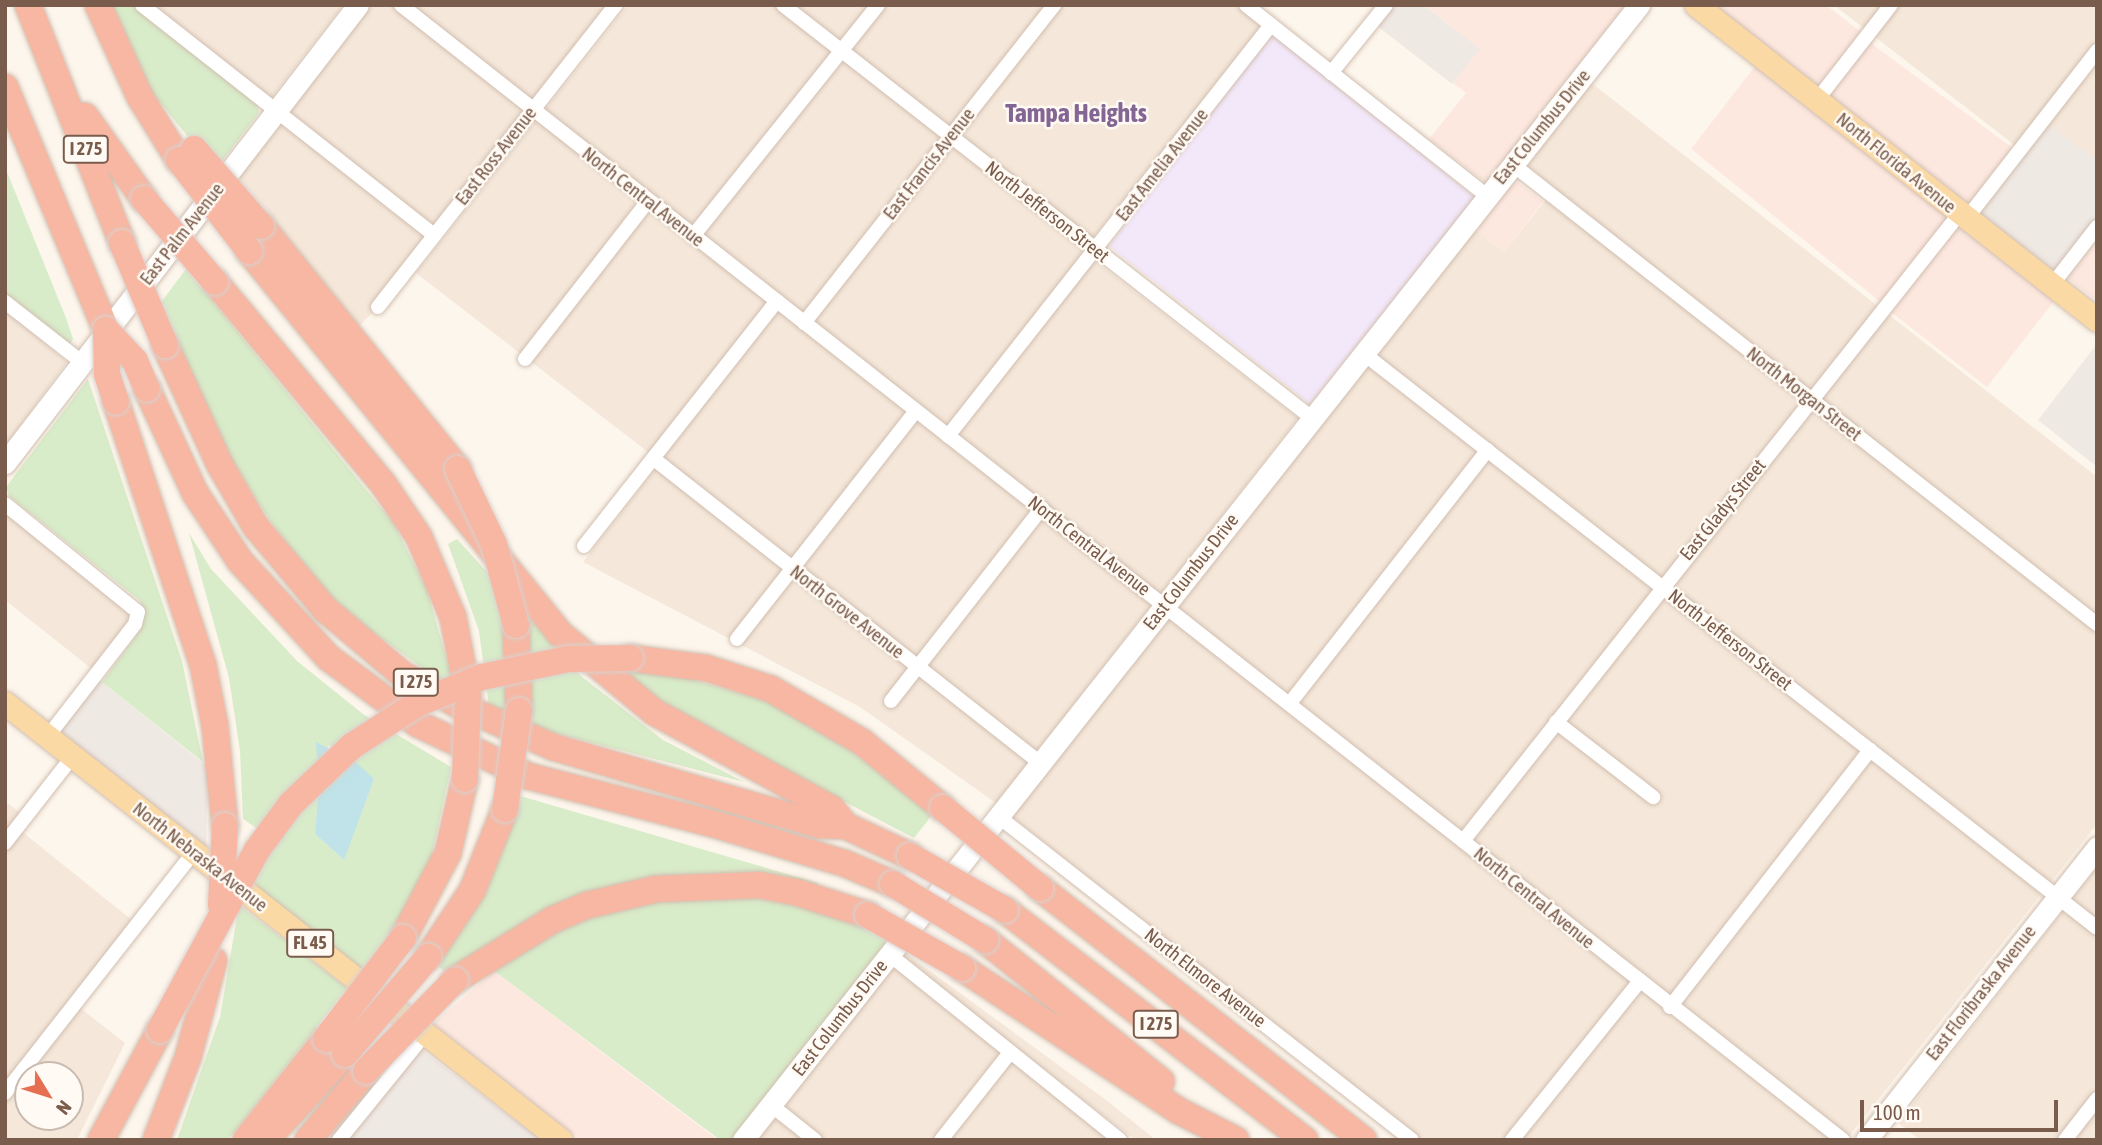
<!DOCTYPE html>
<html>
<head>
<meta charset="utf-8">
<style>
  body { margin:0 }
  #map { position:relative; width:2102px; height:1145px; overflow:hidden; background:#fdf6ec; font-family:"Asap Condensed",sans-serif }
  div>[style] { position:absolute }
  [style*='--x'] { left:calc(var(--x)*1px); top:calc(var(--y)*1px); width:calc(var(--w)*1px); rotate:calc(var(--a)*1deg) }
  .residential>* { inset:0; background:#f5e8da }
  .commercial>* { inset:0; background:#fde8e0 }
  .industrial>* { inset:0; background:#efe9e4 }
  .education>* { inset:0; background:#f3e8fa }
  .green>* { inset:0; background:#d8ecc9 }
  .water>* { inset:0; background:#bfe3e8 }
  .roads { filter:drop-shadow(0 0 2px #d1beb0) drop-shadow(0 0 2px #d1beb0) }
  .street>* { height:14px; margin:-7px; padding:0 7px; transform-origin:7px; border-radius:7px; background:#fff }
  .secondary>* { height:21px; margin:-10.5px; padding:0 10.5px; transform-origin:10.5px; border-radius:10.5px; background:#fff }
  .primary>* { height:23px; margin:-11.5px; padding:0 11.5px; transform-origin:11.5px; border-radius:11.5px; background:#fbd9a5 }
  .highway>* { height:26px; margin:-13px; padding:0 13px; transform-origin:13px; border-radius:13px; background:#f7b7a3 }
  .bridges { filter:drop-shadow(0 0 2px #dad1cd) drop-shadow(0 0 2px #dad1cd) }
  .highway-bridge>* { height:26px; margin:-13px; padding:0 13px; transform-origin:13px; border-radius:13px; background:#f7b7a3 }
  span { translate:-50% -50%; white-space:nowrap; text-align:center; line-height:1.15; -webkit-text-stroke:5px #fffaf3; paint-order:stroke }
  .shield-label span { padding:2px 5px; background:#fffaf3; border:2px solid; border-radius:5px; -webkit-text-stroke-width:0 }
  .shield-label { font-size:18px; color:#7a5c4d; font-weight:700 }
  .street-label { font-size:19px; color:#7a5c4d }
  .district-label { font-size:26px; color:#846695; font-weight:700 }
  .frame { position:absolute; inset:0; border:7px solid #7a5c4d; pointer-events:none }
  .north { position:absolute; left:14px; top:1061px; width:70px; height:70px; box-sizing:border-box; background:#fffaf3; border:2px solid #cabbb1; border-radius:50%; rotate:128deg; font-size:19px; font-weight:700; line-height:28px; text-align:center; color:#7a5c4d }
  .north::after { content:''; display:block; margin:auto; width:24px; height:32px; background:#e76f51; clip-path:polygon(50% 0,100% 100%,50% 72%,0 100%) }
  .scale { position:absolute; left:1860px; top:1100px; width:198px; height:32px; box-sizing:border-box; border:4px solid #7a5c4d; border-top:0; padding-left:9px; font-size:21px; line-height:24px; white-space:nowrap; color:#7a5c4d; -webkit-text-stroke:5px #fffaf3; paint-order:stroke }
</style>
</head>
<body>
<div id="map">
  <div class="residential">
    <div style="clip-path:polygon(153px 5px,343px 5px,271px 98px)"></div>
    <div style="clip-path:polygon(362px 5px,617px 5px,414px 272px,355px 330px,223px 185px)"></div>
    <div style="clip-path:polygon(628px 5px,1238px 5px,1262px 25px,1082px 251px,1298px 418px,996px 803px,860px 707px,583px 562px,661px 462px,416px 273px)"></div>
    <div style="clip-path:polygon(1834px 5px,2097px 5px,2097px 49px,2017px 147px)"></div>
    <div style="clip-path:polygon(2097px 58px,2097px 161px,2046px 123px)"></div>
    <div style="clip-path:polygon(1589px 81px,2097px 477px,2097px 824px,1846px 1140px,1421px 1140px,1011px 816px,1473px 228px,1504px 252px,1555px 188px,1524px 163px)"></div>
    <div style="clip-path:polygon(5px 310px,67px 362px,5px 446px)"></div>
    <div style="clip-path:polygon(5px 514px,135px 614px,92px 669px,5px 600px)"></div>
    <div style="clip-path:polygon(evenodd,5px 801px,23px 815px,15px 826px,138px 925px,75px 1004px,125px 1043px,77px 1140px,5px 1140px,5px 801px,28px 1075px,70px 1075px,70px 1117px,28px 1117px,28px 1075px)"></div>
    <div style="clip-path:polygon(2097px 867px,2097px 1140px,1920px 1140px,1898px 1123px)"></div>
    <div style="clip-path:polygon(903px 951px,1106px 1100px,1156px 1140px,1136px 1140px,1125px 1132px,961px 1006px,900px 955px)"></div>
    <div style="clip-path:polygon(893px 960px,1118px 1140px,737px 1140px)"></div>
  </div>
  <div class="commercial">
    <div style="clip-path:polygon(1425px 5px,1626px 5px,1486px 183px,1429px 139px,1466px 93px,1453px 83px,1479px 49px)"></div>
    <div style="clip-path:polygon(1709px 5px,1826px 5px,1861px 32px,1817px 87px)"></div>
    <div style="clip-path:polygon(1868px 41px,2014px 149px,1969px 207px,1882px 303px,1691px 149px,1756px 65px,1815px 109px)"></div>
    <div style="clip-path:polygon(1508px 183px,1519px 183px,1543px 202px,1504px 252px,1473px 228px)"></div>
    <div style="clip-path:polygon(1958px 226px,2054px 301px,1987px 387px,1891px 312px)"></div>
    <div style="clip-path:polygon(2097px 234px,2097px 301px,2065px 276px)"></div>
    <div style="clip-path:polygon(494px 971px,718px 1140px,581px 1140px,433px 1024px)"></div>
  </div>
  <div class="industrial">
    <div style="clip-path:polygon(1387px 5px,1424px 5px,1480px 49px,1452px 84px,1372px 22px)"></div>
    <div style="clip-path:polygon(2045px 122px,2097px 161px,2097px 225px,2051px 283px,1969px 219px)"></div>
    <div style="clip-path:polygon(2097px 344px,2097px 467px,2038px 420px)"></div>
    <div style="clip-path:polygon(97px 678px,208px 767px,206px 858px,52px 736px)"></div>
    <div style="clip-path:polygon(418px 1047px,541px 1140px,344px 1140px)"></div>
  </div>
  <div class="education">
    <div style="clip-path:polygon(1272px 32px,1476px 198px,1310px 404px,1109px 246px)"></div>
  </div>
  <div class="green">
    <div style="clip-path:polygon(92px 5px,134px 5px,257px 101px,259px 113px,215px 170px,150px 90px)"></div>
    <div style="clip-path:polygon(5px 167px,66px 318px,73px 339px,70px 344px,5px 293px)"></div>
    <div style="clip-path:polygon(186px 269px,394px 524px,427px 590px,452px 678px,439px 680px,363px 625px,326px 593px,270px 521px,234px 464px,159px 305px)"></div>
    <div style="clip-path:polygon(88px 379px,182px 661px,203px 762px,102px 682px,138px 633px,144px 610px,139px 600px,9px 496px,6px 487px)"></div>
    <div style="clip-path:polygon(evenodd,189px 533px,211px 569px,297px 661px,363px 714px,451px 767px,431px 859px,395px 926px,362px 970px,247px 882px,274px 840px,243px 819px,240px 751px,229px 678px,189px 533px,328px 745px,374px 779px,343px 859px,315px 834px,328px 745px)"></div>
    <div style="clip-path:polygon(457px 539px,581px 676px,663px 740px,744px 782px,554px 733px,489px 706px,479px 631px,448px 544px)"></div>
    <div style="clip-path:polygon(614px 667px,674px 674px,769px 702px,831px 736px,933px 814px,914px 838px,684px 718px)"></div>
    <div style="clip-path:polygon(517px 795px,818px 883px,817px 888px,721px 873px,671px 877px,533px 918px,447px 974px,435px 963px)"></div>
    <div style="clip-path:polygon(749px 897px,806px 908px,861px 927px,891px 943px,737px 1140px,720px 1140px,489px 967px,576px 920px,653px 899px)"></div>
    <div style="clip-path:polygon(239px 905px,347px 988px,228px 1140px,177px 1140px,220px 1017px)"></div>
  </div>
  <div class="water">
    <div style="clip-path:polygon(316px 742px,357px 763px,374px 779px,344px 860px,315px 834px,319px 786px)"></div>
  </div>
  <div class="roads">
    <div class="street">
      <div style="--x:142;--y:5;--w:372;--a:38.2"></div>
      <div style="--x:401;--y:5;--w:1835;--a:38.21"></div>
      <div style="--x:783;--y:5;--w:671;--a:37.98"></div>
      <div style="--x:1246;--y:5;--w:308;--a:38.4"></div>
      <div style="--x:1331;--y:73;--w:87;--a:-51"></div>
      <div style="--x:1817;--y:100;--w:120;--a:-52.1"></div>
      <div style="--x:1512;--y:164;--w:744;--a:38.18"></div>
      <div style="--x:1967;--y:218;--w:212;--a:-52.1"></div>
      <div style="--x:693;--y:236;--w:296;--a:-51.3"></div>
      <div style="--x:2052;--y:285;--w:73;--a:-52.2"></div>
      <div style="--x:5;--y:302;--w:99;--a:38"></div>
      <div style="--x:378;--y:307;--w:385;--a:-51.8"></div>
      <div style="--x:804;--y:323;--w:405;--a:-51.8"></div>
      <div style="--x:1363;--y:353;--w:932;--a:38.07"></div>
      <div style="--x:525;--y:359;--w:200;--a:-52.1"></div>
      <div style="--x:948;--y:436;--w:523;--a:-51.84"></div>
      <div style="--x:654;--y:459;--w:493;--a:38.2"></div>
      <div style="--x:5;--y:504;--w:171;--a:39.1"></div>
      <div style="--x:138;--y:612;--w:12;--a:104"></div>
      <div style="--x:135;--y:624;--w:142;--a:127.8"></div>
      <div style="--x:584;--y:546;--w:312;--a:-51.8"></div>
      <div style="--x:737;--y:639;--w:290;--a:-51.9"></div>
      <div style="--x:891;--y:701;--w:245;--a:-52"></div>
      <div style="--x:1290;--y:703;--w:321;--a:-52"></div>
      <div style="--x:1556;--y:722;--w:123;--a:37.7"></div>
      <div style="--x:999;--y:817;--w:524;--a:38.03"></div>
      <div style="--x:1463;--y:841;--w:801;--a:-51.64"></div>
      <div style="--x:5;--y:843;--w:110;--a:-52"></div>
      <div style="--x:890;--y:955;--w:295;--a:38.8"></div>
      <div style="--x:1670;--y:1007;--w:326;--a:-52.1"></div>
      <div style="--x:5;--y:1093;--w:306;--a:-51.9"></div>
      <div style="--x:771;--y:1105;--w:56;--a:38.5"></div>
      <div style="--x:339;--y:1140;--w:136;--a:-50.9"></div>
      <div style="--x:941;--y:1140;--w:110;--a:-51.7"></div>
      <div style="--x:1512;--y:1140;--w:203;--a:-51.2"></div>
      <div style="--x:2065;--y:1140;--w:52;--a:-52"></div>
    </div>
    <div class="secondary">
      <div style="--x:5;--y:463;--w:578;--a:-52.38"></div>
      <div style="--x:743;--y:1140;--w:1446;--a:-51.71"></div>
      <div style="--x:1866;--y:1140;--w:373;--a:-51.7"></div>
    </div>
    <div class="primary">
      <div style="--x:1696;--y:5;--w:510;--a:38.15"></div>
      <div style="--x:5;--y:703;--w:707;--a:38.17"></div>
    </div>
    <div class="highway">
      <div style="--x:28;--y:5;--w:256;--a:68.4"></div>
      <div style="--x:98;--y:5;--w:101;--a:65.5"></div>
      <div style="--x:140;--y:97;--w:74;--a:58.2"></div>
      <div style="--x:5;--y:87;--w:263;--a:67.4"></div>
      <div style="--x:85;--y:116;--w:102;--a:54.6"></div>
      <div style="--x:261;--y:226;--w:313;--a:51"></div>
      <div style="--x:249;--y:251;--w:492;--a:50.9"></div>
      <div style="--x:559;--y:633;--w:124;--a:39.7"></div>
      <div style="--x:654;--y:712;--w:203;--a:28.6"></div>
      <div style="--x:832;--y:809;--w:22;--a:51"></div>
      <div style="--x:215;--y:282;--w:264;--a:50.2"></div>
      <div style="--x:384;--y:485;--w:63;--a:56.1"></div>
      <div style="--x:419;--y:537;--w:87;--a:67"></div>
      <div style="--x:453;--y:617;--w:79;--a:79.1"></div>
      <div style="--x:165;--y:345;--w:132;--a:65.4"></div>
      <div style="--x:220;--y:465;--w:72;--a:59.9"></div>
      <div style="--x:256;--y:527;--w:107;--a:49.9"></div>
      <div style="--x:325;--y:609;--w:101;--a:40.2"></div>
      <div style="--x:402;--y:674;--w:65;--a:28.5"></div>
      <div style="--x:459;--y:705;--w:103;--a:24.1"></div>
      <div style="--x:553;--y:747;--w:277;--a:16.3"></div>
      <div style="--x:819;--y:825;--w:27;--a:2"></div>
      <div style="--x:846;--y:826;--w:71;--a:25.1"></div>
      <div style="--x:147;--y:389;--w:115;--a:65.2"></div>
      <div style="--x:195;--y:493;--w:82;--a:56.5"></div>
      <div style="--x:240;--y:561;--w:132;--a:47.5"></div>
      <div style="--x:329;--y:658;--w:111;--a:36.6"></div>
      <div style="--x:418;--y:724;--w:122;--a:25.3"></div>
      <div style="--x:528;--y:776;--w:195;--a:14.5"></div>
      <div style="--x:717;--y:825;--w:133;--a:16.7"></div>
      <div style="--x:844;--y:863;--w:53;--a:23.2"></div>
      <div style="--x:116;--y:402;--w:277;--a:71.7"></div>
      <div style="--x:203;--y:665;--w:62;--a:78.9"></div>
      <div style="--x:215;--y:726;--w:100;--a:84.3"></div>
      <div style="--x:516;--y:625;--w:86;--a:88"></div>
      <div style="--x:630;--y:658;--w:77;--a:7.5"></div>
      <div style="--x:706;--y:668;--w:68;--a:17.9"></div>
      <div style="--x:771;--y:689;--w:105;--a:30.2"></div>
      <div style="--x:862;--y:742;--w:104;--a:39.2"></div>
      <div style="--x:1040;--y:888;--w:410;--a:37.9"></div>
      <div style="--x:1005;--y:910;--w:378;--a:37.5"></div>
      <div style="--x:403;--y:938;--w:96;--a:-62.1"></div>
      <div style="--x:448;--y:853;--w:76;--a:-77.1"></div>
      <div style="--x:985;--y:940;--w:226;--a:38.7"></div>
      <div style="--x:428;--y:957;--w:79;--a:-56.3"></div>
      <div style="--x:472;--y:891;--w:88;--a:-68.1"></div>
      <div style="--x:962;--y:968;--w:260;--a:33.4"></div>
      <div style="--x:1179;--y:1111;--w:64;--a:27"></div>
      <div style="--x:455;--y:980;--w:114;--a:-31.7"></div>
      <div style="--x:552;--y:920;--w:39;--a:-23"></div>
      <div style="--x:588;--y:905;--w:70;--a:-13.2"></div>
      <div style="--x:656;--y:889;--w:103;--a:-2.2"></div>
      <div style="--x:759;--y:885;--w:38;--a:11"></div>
      <div style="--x:796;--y:892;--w:76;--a:17.7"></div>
      <div style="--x:101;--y:1140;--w:125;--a:-61.8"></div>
      <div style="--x:156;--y:1140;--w:89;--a:-68.9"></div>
      <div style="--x:188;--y:1057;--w:100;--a:-75"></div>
      <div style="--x:246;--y:1140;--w:129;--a:-51.6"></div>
      <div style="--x:266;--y:1140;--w:117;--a:-47.4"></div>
      <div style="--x:308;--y:1140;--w:90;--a:-50"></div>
    </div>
  </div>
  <div class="bridges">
    <div class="highway-bridge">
      <div style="--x:194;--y:149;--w:102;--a:49"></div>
      <div style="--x:179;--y:160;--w:115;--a:52.4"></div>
      <div style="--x:144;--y:199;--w:109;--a:49.5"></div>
      <div style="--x:122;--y:243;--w:111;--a:67.1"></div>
      <div style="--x:106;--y:330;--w:44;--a:88.7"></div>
      <div style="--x:107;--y:374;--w:29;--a:72"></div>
      <div style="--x:106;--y:330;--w:42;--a:46.9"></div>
      <div style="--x:135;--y:361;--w:30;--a:67"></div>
      <div style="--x:458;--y:469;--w:83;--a:64.4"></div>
      <div style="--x:494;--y:544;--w:84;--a:74.8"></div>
      <div style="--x:465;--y:779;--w:84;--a:-88"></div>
      <div style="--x:943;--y:808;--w:126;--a:39.5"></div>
      <div style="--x:505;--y:809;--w:99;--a:-81.9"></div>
      <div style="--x:910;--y:856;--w:109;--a:29.6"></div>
      <div style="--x:893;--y:884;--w:108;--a:31.3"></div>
      <div style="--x:221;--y:905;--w:79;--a:-87.1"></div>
      <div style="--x:868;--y:915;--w:108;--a:29.4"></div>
      <div style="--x:160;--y:1030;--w:204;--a:-61.7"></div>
      <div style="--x:257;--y:850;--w:57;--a:-53.5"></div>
      <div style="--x:291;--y:804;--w:84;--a:-43.6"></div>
      <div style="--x:352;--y:746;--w:77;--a:-32.9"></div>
      <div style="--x:417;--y:704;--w:70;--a:-22.6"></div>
      <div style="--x:482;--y:677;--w:88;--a:-11.8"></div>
      <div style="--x:568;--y:659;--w:62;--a:-0.9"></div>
      <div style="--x:326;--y:1039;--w:127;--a:-52.7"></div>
      <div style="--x:345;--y:1054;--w:128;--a:-49.4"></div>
      <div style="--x:366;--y:1071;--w:127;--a:-45.6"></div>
    </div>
  </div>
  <div class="shield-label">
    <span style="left:86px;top:149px">I 275</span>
    <span style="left:416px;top:682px">I 275</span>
    <span style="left:310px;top:943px">FL 45</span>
    <span style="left:1156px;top:1024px">I 275</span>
  </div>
  <div class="street-label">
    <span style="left:1542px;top:127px;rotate:-51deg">East Columbus Drive</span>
    <span style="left:496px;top:156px;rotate:-52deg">East Ross Avenue</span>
    <span style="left:1896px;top:163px;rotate:39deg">North Florida Avenue</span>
    <span style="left:929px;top:164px;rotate:-52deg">East Francis Avenue</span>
    <span style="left:1162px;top:165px;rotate:-52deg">East Amelia Avenue</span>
    <span style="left:643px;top:197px;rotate:38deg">North Central Avenue</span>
    <span style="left:1047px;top:212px;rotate:38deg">North Jefferson Street</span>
    <span style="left:182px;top:234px;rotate:-52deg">East Palm Avenue</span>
    <span style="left:1804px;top:394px;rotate:38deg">North Morgan Street</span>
    <span style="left:1723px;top:510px;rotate:-51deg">East Gladys Street</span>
    <span style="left:1089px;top:546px;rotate:38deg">North Central Avenue</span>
    <span style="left:1191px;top:572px;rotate:-52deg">East Columbus Drive</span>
    <span style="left:847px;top:612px;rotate:38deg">North Grove Avenue</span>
    <span style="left:1730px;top:640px;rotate:38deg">North Jefferson Street</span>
    <span style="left:200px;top:857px;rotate:38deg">North Nebraska Avenue</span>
    <span style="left:1534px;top:898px;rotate:39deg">North Central Avenue</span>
    <span style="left:1205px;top:978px;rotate:38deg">North Elmore Avenue</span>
    <span style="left:1981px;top:993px;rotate:-52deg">East Floribraska Avenue</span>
    <span style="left:840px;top:1018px;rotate:-52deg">East Columbus Drive</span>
  </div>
  <div class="district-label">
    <span style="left:1076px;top:114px">Tampa Heights</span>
  </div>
  <div class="frame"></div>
  <div class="north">N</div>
  <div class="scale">100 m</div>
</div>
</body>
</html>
